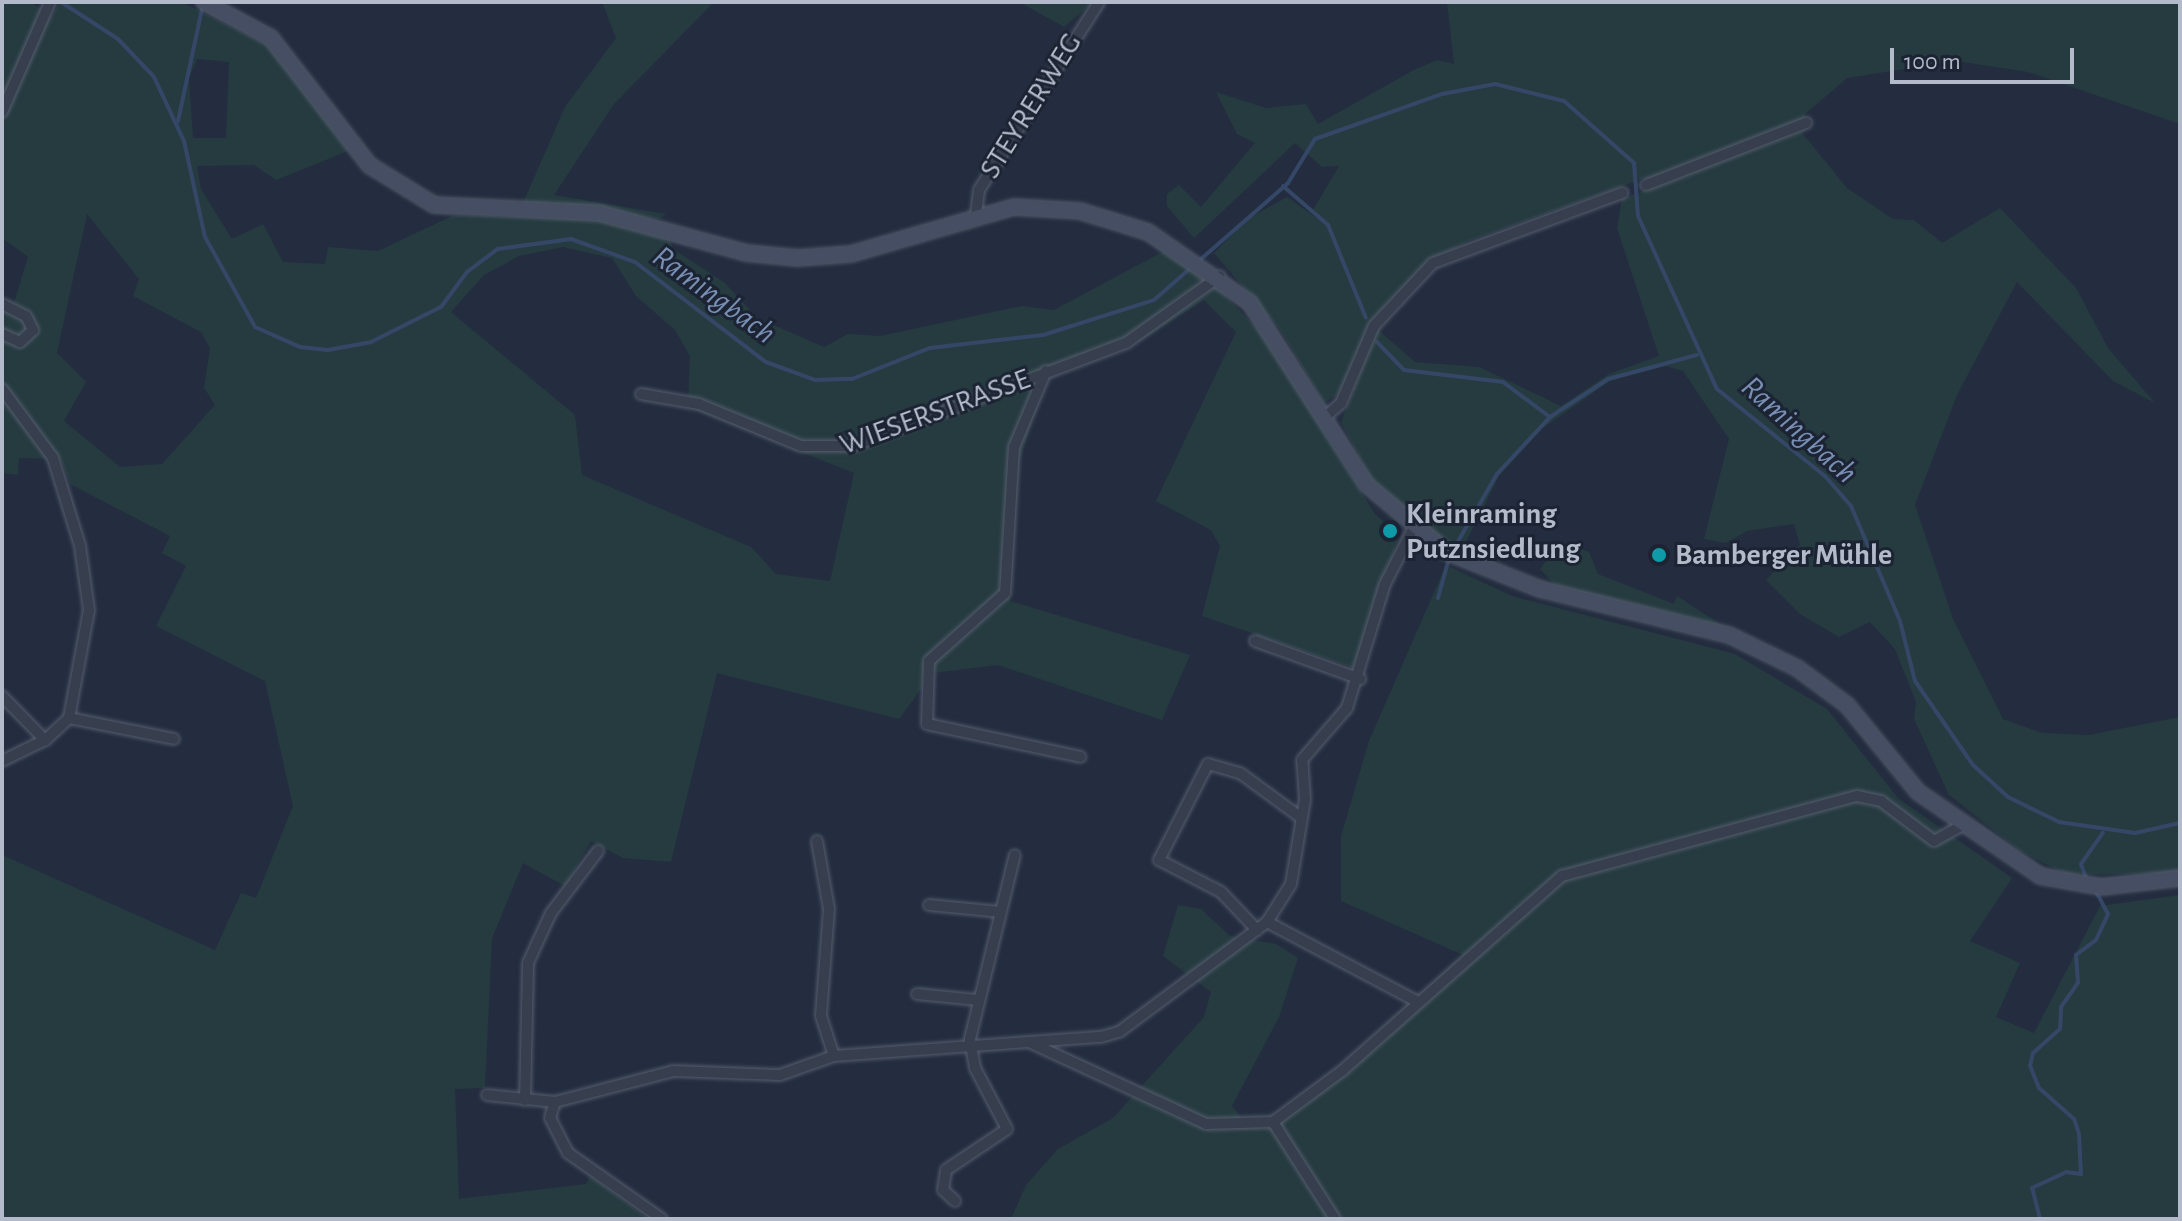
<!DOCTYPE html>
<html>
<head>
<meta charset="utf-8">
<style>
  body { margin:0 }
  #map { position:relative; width:2182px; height:1221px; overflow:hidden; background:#232d3f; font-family:"Alegreya Sans",sans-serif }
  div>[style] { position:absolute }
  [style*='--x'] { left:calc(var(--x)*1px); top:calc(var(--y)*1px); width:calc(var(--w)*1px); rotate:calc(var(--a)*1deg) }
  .green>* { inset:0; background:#253b40 }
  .stream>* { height:4px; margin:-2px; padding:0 2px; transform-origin:2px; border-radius:2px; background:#354767 }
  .roads { filter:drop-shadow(0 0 2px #555d6d) drop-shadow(0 0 2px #555d6d) }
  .minor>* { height:10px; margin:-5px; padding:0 5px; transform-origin:5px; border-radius:5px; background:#373f4f }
  .secondary>* { height:14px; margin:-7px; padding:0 7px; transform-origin:7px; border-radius:7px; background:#454e62 }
  .dots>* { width:22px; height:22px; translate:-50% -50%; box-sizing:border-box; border:4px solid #1c2434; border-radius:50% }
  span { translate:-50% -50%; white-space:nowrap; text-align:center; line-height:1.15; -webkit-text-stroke:6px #1c2434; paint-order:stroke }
  .street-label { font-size:30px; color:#b3baca }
  .poi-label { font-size:30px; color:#b3baca; font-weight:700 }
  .left { translate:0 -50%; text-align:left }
  .water-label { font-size:32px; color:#798eb3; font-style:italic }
  .frame { position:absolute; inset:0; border:4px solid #b3baca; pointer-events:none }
  .scale { position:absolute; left:1890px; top:48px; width:184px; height:36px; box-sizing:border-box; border:4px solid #b3baca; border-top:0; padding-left:10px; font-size:24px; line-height:28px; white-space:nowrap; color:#b3baca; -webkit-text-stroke:6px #1c2434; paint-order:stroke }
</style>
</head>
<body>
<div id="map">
  <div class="green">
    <div style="clip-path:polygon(evenodd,2px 2px,30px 2px,52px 16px,60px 2px,182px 2px,274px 49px,348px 151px,276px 180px,254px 165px,197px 166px,201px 189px,232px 239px,263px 224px,283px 262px,325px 264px,328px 247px,378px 251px,454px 215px,614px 220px,669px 236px,673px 249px,725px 283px,757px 318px,824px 347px,848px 334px,880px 336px,1022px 306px,1054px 310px,1164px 251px,1217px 287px,1265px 337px,1375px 514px,1399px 536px,1354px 668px,1202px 616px,1220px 546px,1211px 530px,1156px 501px,1236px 332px,1204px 300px,1140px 341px,1047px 376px,1019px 463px,1010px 601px,1190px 655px,1162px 720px,998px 665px,933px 673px,899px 719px,717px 673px,671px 862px,623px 858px,591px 841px,565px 886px,523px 863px,492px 938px,485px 1088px,455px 1089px,459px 1199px,586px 1184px,590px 1176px,648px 1219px,2px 1219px,2px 855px,215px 950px,241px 893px,256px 898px,293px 806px,265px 681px,156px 626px,186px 566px,162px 553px,170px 536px,70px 484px,61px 459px,19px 458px,18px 475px,2px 473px,2px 299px,14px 303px,28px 257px,2px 238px,2px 2px,197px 59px,229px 62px,226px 138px,193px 138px,189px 78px,197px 59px,2px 2px,87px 214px,139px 279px,133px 296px,201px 332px,210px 348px,204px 388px,215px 405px,162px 464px,120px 467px,64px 421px,86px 382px,57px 353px,87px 214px,2px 2px,563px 247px,612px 258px,636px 296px,675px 330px,690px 356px,688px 407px,854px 473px,830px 581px,776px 574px,751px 547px,582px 475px,575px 415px,451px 312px,484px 275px,519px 256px,563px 247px)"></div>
    <div style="clip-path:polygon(602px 2px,714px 2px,614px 104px,554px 195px,666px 214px,660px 219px,523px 203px,565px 107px,616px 38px)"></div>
    <div style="clip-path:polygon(1019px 2px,1094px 2px,1064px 27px)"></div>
    <div style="clip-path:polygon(1447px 2px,2180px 2px,2180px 124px,2028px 72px,1956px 61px,1847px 78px,1805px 114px,1803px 134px,1847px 188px,1893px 219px,1914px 220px,1942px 243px,2000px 208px,2076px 288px,2108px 348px,2155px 403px,2113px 381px,2017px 282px,1957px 395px,1915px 505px,1953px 619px,2003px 719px,2042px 733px,2089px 735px,2180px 717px,2180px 873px,2068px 875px,2020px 851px,1949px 795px,1914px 719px,1916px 702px,1895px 649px,1870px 622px,1839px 637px,1800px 614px,1766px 580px,1800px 545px,1794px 524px,1747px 531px,1726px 543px,1704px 539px,1729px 439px,1683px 371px,1666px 366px,1610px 381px,1543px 428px,1499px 476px,1461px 552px,1410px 519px,1370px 478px,1341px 422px,1377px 329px,1415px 362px,1479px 367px,1561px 406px,1609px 374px,1659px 356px,1617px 228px,1622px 199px,1648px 189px,1645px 178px,1466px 242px,1421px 268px,1373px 319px,1342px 392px,1324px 403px,1280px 330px,1214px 253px,1249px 218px,1287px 197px,1318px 219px,1313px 210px,1339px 166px,1322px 167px,1295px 143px,1194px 238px,1167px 206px,1167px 194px,1179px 185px,1201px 207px,1255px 143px,1237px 134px,1216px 92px,1266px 108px,1306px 104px,1318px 124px,1412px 71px,1437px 60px,1454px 64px)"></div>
    <div style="clip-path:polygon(1560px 542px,1589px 552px,1598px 574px,1674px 604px,1677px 596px,1723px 626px,1556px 586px,1540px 569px)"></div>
    <div style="clip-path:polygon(1446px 565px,1512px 596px,1735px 654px,1827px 709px,1898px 798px,2012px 878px,1970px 941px,2020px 963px,1996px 1017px,2034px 1033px,2100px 906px,2180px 895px,2180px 1219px,1011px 1219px,1026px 1185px,1058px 1149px,1113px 1118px,1204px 1017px,1211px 992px,1163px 956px,1178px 905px,1201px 909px,1230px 936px,1276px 944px,1298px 958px,1279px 1017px,1232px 1106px,1242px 1118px,1273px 1117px,1310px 1094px,1463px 955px,1341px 901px,1341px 836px,1369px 741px)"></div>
  </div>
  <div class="stream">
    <div style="--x:61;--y:2;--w:68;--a:33"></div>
    <div style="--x:118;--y:39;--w:52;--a:46.5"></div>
    <div style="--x:154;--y:77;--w:71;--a:64.9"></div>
    <div style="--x:184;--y:141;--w:98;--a:77.7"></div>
    <div style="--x:205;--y:237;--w:103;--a:60.9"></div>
    <div style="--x:255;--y:327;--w:49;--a:24"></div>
    <div style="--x:300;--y:347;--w:28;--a:6"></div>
    <div style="--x:328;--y:350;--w:44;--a:-10.5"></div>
    <div style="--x:371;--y:342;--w:78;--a:-26.6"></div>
    <div style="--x:441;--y:307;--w:44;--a:-53.4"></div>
    <div style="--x:467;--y:272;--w:39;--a:-37"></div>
    <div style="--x:498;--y:249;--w:74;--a:-7.8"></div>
    <div style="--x:571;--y:239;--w:68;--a:19.8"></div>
    <div style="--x:635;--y:262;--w:165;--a:37.4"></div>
    <div style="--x:766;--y:362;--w:52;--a:20.2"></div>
    <div style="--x:815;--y:380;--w:37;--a:-2"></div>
    <div style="--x:852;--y:379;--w:84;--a:-21.7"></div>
    <div style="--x:930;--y:348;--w:114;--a:-6.6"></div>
    <div style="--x:1043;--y:335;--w:116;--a:-17.5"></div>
    <div style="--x:1154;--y:300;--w:178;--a:-41.1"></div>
    <div style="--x:1288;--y:183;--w:52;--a:-58.5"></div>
    <div style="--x:1315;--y:139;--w:135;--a:-19.5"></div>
    <div style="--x:1442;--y:94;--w:54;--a:-10.7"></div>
    <div style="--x:1495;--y:84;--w:71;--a:13.8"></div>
    <div style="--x:1564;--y:101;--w:94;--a:41.5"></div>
    <div style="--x:1634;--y:163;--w:53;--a:85.7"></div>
    <div style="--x:1638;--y:216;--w:190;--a:65.5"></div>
    <div style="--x:1717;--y:389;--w:139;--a:38.9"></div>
    <div style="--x:1825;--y:476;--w:40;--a:49"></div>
    <div style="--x:1851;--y:506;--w:125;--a:66.9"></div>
    <div style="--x:1900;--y:621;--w:62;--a:76"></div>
    <div style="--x:1915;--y:681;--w:102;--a:55.4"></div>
    <div style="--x:1973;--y:765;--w:47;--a:42.4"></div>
    <div style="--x:2008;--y:797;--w:57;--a:26.1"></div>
    <div style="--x:2059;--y:822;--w:77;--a:8.2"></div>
    <div style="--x:2135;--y:833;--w:46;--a:-12.5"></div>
    <div style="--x:178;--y:121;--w:120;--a:-77.9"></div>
    <div style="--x:1283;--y:186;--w:60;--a:40.9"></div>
    <div style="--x:1328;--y:225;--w:100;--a:67.8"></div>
    <div style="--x:1377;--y:342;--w:39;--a:46"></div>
    <div style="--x:1404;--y:370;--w:100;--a:6.9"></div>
    <div style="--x:1503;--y:382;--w:59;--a:36.7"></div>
    <div style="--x:1550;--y:417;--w:69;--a:-33.2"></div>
    <div style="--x:1608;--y:379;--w:92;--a:-15.1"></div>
    <div style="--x:1453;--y:550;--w:88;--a:-59.9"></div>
    <div style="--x:1497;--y:474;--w:78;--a:-47.1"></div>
    <div style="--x:1438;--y:598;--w:41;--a:-74.6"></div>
    <div style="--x:2086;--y:878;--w:15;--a:-110"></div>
    <div style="--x:2081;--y:864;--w:38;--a:-55"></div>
    <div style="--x:2040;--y:1219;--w:32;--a:-104"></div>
    <div style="--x:2032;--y:1188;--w:38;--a:-25"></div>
    <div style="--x:2066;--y:1172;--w:15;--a:8"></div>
    <div style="--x:2081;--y:1174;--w:40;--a:-92.9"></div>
    <div style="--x:2079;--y:1134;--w:16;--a:-108"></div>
    <div style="--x:2074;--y:1119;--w:47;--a:-138.5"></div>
    <div style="--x:2039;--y:1088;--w:24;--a:-112"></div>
    <div style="--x:2030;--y:1066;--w:13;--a:-77"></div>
    <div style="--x:2033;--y:1053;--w:36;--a:-42"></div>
    <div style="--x:2060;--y:1029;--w:22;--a:-87"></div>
    <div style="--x:2061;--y:1007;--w:29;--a:-55"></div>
    <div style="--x:2078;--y:983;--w:28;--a:-94"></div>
    <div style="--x:2076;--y:955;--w:25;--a:-37"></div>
    <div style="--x:2096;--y:940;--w:29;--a:-65"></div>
    <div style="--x:2108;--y:914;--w:26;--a:-118"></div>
  </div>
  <div class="roads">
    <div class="minor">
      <div style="--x:2;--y:112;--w:120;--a:-66.4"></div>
      <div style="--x:1646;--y:185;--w:172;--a:-21.2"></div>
      <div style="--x:976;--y:215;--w:25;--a:-83"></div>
      <div style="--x:979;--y:190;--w:223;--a:-57.4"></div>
      <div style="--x:2;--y:304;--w:27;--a:27"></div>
      <div style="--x:26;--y:316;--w:16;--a:63"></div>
      <div style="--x:33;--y:330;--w:18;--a:137"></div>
      <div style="--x:20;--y:342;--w:20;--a:-156"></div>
      <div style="--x:1046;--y:371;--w:82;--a:112.8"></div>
      <div style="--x:1014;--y:447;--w:146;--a:93.5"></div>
      <div style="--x:1005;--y:593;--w:102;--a:138.2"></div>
      <div style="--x:929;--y:661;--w:63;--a:91.8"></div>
      <div style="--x:927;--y:724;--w:157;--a:12.1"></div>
      <div style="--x:2;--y:389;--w:86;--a:53.5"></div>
      <div style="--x:53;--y:458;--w:92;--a:72.9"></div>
      <div style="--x:80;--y:546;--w:65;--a:82"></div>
      <div style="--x:89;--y:610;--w:110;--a:100.5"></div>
      <div style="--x:69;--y:718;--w:33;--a:137"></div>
      <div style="--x:45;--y:740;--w:48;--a:154"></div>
      <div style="--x:641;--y:394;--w:59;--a:9.8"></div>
      <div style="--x:699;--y:404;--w:110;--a:22.4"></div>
      <div style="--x:801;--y:446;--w:52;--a:0"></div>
      <div style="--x:853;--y:446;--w:292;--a:-20.7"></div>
      <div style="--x:1126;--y:343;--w:115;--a:-35.5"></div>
      <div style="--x:1325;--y:417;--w:21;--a:-41"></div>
      <div style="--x:1341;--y:403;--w:84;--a:-66.8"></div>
      <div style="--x:1374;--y:326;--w:86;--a:-46.9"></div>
      <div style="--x:1433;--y:263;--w:202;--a:-20.3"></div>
      <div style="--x:1255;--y:641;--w:112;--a:19.9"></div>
      <div style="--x:2;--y:696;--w:62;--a:45.7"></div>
      <div style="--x:69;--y:718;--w:107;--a:11.3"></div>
      <div style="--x:817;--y:841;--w:69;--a:80"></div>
      <div style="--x:829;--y:909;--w:107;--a:94.3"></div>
      <div style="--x:821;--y:1016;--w:42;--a:72"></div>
      <div style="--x:929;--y:905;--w:72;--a:5.6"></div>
      <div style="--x:1267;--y:922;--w:171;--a:27.9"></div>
      <div style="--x:1257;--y:930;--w:52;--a:-133.5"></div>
      <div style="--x:1221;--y:892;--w:70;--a:-152.7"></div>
      <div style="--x:1159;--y:860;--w:108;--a:-63"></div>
      <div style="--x:1208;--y:764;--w:33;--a:16"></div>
      <div style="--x:1240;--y:773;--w:74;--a:36.3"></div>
      <div style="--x:917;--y:994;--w:61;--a:5.6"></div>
      <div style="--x:1031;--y:1043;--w:193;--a:24.8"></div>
      <div style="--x:1206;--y:1124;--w:67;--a:-1.7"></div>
      <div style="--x:1273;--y:1122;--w:86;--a:-36.5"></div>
      <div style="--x:1342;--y:1071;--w:294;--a:-41.6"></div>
      <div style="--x:1562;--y:876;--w:306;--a:-15.2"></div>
      <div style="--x:1857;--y:796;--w:25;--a:12"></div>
      <div style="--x:1881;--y:801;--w:66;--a:37"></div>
      <div style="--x:1934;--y:841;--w:31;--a:-29"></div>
      <div style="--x:487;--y:1095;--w:68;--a:5.9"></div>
      <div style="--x:525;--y:1100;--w:137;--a:-88.7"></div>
      <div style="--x:528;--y:963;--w:55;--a:-65.3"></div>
      <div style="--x:551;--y:913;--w:78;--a:-52.8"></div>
      <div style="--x:1273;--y:1122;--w:115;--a:57.4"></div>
      <div style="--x:955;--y:1201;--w:16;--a:-137"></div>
      <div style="--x:943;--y:1190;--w:20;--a:-81"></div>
      <div style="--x:946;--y:1170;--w:73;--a:-33.9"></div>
      <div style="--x:1007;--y:1129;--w:69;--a:-117.7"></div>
      <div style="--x:975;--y:1068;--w:29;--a:-100"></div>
      <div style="--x:970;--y:1039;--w:189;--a:-76.3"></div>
      <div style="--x:662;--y:1219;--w:115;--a:-144.9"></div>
      <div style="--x:568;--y:1153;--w:39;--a:-117"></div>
      <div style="--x:550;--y:1118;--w:17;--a:-73"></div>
      <div style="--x:555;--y:1102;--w:122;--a:-14.7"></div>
      <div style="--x:673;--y:1071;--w:107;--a:2.1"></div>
      <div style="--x:780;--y:1075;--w:57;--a:-19.4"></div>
      <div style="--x:834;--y:1056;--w:268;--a:-4.1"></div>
      <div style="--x:1101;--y:1037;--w:19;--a:-16"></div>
      <div style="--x:1119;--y:1032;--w:184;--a:-36.6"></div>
      <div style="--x:1267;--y:922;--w:45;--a:-57.7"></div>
      <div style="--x:1291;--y:884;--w:86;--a:-80.6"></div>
      <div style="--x:1305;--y:799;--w:39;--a:-94"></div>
      <div style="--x:1302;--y:760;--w:69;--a:-49.1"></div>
      <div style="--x:1347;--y:708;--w:130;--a:-73"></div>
      <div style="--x:1385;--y:584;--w:62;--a:-63"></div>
    </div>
    <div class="secondary">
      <div style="--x:204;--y:2;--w:76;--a:28.2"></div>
      <div style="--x:271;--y:38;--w:160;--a:52.3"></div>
      <div style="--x:369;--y:165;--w:76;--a:31.6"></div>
      <div style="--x:434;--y:205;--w:165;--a:2.8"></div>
      <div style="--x:599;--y:213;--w:152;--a:15.2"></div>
      <div style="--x:746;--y:253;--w:52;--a:5.5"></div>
      <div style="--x:798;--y:258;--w:53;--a:-4.3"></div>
      <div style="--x:851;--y:254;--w:170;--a:-16.1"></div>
      <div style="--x:1014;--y:207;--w:66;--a:3.5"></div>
      <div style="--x:1080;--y:211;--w:71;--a:17.2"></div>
      <div style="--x:1148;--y:232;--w:124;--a:34.8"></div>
      <div style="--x:1250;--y:303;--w:216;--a:57.3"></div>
      <div style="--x:1367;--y:485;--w:104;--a:39.9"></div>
      <div style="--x:1447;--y:552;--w:100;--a:21.7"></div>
      <div style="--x:1540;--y:589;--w:195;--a:13.7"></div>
      <div style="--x:1729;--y:635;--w:76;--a:25.9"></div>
      <div style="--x:1797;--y:668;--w:62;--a:36.5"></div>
      <div style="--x:1847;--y:705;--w:112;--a:50.8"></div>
      <div style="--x:1918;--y:792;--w:148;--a:34.5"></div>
      <div style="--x:2040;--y:876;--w:62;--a:10.2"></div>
      <div style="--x:2101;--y:887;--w:80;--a:-6.5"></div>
    </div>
  </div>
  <div class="dots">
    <div style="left:1390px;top:531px;background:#0f9aa8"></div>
    <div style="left:1659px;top:555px;background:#0f9aa8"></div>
  </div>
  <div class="street-label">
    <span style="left:1031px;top:106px;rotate:-58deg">STEYRERWEG</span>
    <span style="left:935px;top:412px;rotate:-20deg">WIESERSTRASSE</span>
  </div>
  <div class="poi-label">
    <span class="left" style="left:1406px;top:531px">Kleinraming<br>Putznsiedlung</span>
    <span class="left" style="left:1675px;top:555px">Bamberger Mühle</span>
  </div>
  <div class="water-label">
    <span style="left:714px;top:295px;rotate:36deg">Ramingbach</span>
    <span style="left:1799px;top:430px;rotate:42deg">Ramingbach</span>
  </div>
  <div class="frame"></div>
  <div class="scale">100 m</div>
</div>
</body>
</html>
